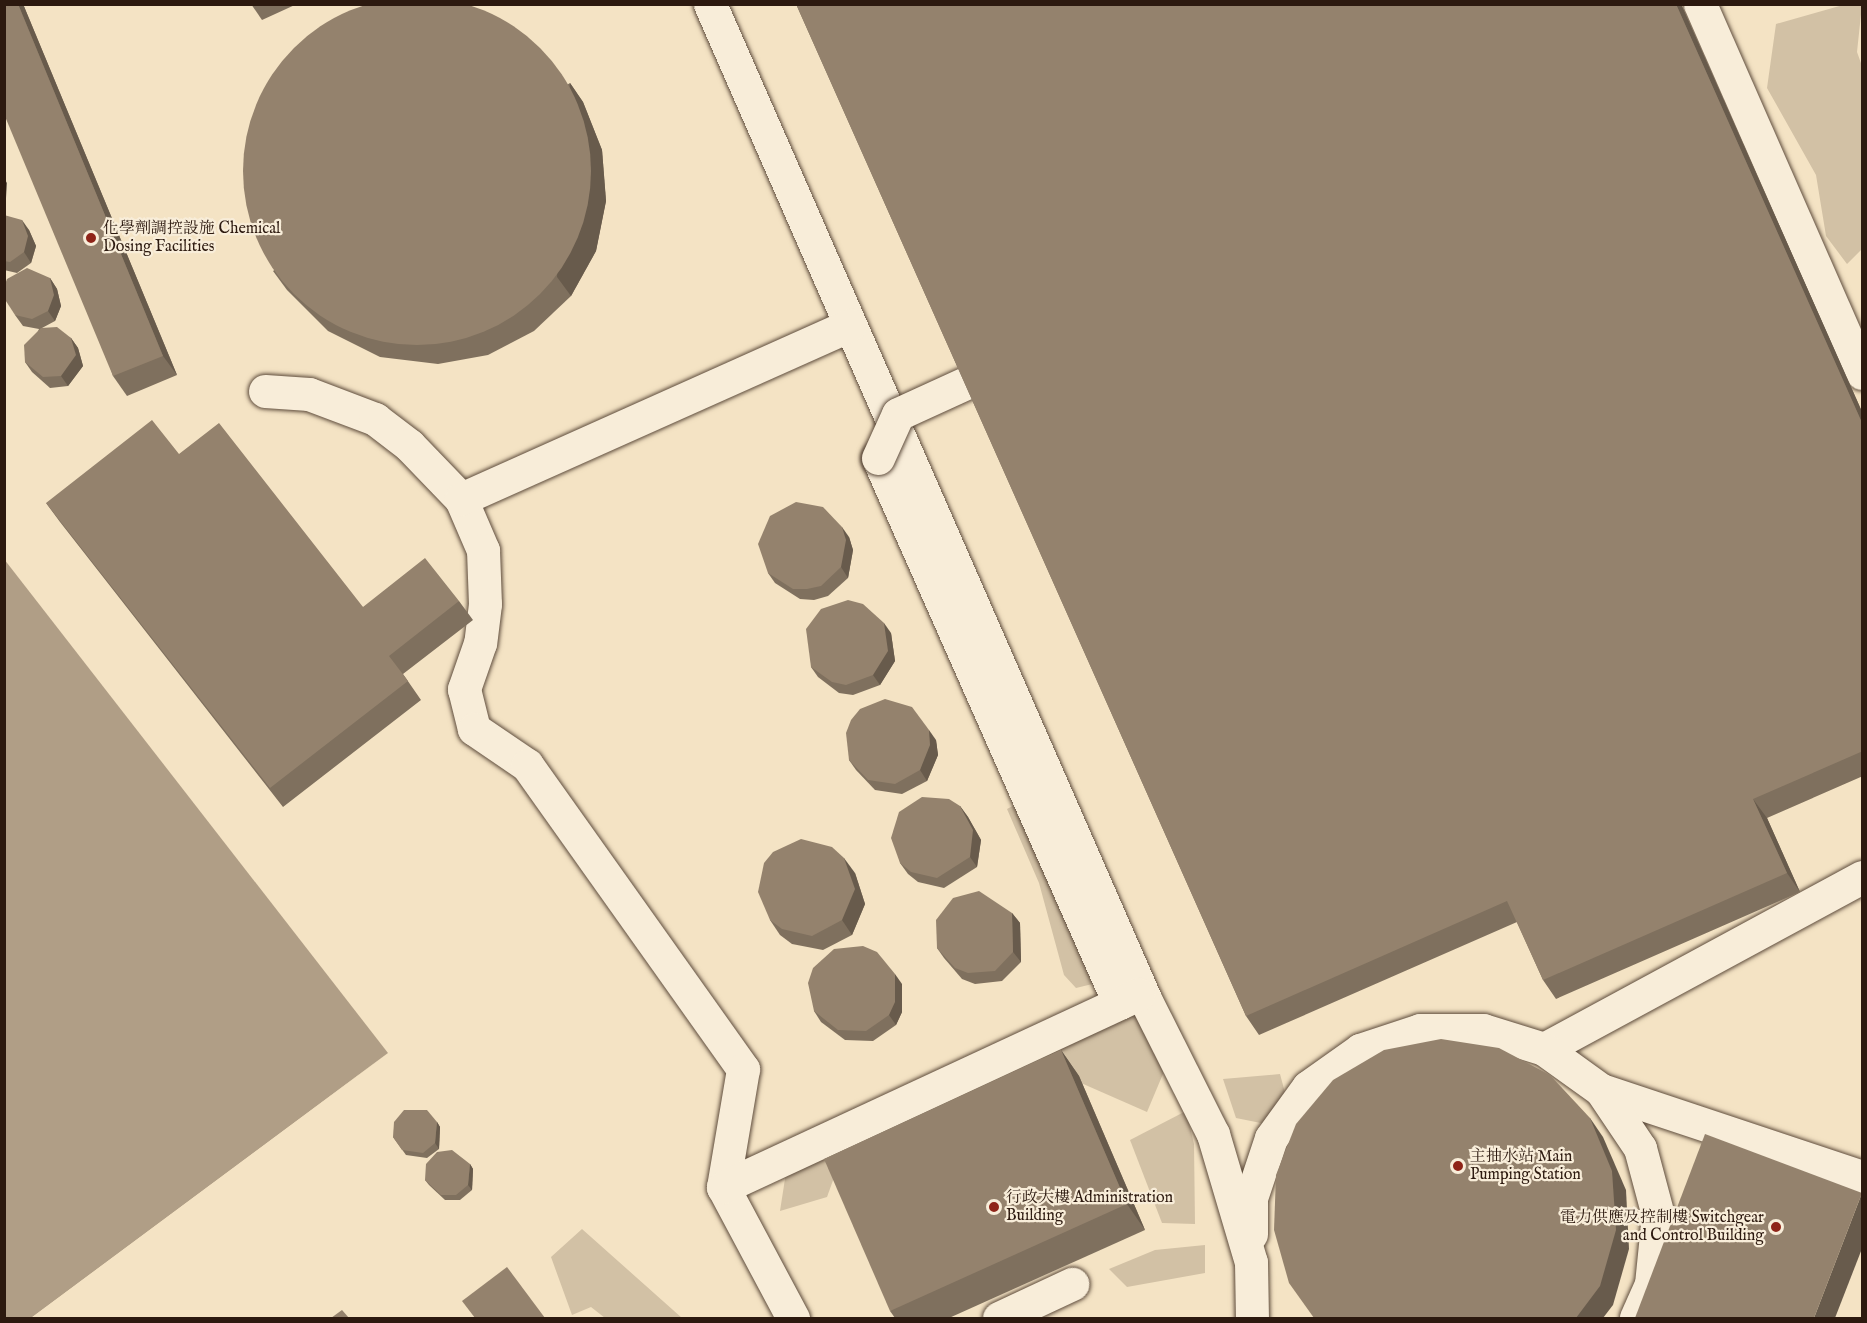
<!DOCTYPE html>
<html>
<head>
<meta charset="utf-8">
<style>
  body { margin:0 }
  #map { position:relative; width:1867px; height:1323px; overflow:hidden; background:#f4e3c4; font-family:"IM FELL English","Noto Serif TC",serif }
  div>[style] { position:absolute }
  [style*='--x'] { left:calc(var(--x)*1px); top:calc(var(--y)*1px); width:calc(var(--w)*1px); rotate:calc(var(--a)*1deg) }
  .green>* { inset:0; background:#d2c1a5 }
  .water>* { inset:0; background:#b09e86 }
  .pier>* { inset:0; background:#f4e3c4 }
  .roads { filter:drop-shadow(0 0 2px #5e4c3c) drop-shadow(0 0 2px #5e4c3c) }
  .minor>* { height:33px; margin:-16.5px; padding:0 16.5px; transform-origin:16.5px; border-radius:16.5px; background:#f8edd9 }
  .bridges { filter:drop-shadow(0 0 2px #5e4c3c) drop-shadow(0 0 2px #5e4c3c) }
  .minor-bridge>* { height:33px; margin:-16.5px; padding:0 16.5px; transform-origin:16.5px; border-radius:16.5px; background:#f8edd9 }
  .wall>* { inset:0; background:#7f705e }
  .shaded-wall>* { inset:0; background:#685b4c }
  .building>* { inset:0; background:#94826d }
  .round { border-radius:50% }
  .dots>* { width:16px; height:16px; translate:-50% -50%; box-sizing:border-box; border:3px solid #f8edd9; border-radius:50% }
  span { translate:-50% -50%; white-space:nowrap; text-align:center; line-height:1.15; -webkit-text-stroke:4.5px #f8edd9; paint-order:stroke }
  .poi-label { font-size:16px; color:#2c190f }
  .left { translate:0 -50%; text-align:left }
  .right { translate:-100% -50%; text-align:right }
  .frame { position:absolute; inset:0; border:6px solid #2c190f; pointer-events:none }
</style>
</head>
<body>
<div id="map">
  <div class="green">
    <div style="clip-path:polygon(1843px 5px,1862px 5px,1857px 52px,1862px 66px,1862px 249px,1847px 264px,1826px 236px,1816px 175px,1767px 88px,1776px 24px)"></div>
    <div style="clip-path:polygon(1034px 795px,1117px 978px,1076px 988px,1064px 975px,1039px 883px,1007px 809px)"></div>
    <div style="clip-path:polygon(1148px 979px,1181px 1031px,1147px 1112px,1040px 1065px,1062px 1013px)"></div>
    <div style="clip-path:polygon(1280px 1074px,1295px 1130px,1236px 1118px,1223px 1079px)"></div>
    <div style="clip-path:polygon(1186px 1111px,1194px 1144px,1195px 1224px,1162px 1223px,1130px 1140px)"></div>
    <div style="clip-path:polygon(844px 1150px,827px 1197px,780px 1211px,787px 1166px)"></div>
    <div style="clip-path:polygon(582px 1229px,682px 1318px,605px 1318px,591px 1307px,572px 1315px,551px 1257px)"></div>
    <div style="clip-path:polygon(1205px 1245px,1205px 1273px,1127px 1287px,1109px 1269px,1155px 1250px)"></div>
  </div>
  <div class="water">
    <div style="clip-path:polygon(4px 559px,388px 1053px,31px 1318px,4px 1318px)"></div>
  </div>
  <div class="pier">
    <div style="clip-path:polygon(388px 1053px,36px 1318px,31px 1318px)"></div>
  </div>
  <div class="roads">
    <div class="minor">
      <div style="--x:710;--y:4;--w:1088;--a:66.38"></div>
      <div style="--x:1146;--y:1001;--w:149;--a:63.3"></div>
      <div style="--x:1213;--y:1134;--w:134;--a:73.5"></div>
      <div style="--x:1251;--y:1262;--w:56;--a:89"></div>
      <div style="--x:1700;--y:4;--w:403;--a:66.3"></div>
      <div style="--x:265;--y:391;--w:44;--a:3.9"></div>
      <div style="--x:309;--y:394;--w:71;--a:20.7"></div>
      <div style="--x:375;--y:419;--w:43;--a:37.4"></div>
      <div style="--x:409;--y:445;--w:75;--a:46.1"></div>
      <div style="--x:461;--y:499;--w:56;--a:66.7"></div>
      <div style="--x:483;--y:550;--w:54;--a:87.9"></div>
      <div style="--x:485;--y:604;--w:39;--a:97"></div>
      <div style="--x:480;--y:643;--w:49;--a:109.2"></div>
      <div style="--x:464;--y:689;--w:41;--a:76"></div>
      <div style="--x:474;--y:729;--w:64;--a:34.2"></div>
      <div style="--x:527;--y:765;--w:373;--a:54.6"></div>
      <div style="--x:743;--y:1069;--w:120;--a:99.6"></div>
      <div style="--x:723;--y:1187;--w:149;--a:61.9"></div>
      <div style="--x:878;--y:458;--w:596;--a:66.14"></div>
      <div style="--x:461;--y:499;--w:426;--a:-24.1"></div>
      <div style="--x:1544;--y:1049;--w:362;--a:-28.4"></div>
      <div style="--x:1601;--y:1090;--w:275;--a:18.4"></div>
      <div style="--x:723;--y:1187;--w:458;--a:-24.9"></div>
      <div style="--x:1251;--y:1234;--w:36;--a:-90"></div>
      <div style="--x:1251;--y:1198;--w:63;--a:-71.6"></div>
      <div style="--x:1271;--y:1138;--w:63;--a:-54"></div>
      <div style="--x:1308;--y:1087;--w:64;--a:-35.4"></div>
      <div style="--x:1360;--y:1050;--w:63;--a:-18.4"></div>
      <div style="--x:1420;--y:1030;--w:63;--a:0"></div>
      <div style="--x:1483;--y:1030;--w:64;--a:17.3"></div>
      <div style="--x:1544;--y:1049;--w:70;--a:35.7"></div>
      <div style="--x:1601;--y:1090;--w:70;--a:56.1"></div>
      <div style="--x:1640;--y:1148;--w:69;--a:75"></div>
      <div style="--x:1658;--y:1215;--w:69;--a:95.8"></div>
      <div style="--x:1651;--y:1284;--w:37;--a:114"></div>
      <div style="--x:999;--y:1318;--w:81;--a:-25"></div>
    </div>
  </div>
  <div class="bridges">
    <div class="minor-bridge">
      <div style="--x:878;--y:458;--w:48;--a:-65.6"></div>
      <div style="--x:898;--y:414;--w:77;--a:-24.6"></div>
    </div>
  </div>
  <div class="wall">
    <div style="clip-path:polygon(4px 4px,23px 4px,177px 375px,127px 396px,113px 376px)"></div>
    <div style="clip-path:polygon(251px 4px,297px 4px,262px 20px)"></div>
    <div style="clip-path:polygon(796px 4px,1681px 4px,1863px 414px,1863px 776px,1767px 818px,1800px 892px,1556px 999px,1543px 980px,1517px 922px,1259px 1035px,1246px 1016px)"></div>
    <div style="clip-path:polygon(570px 83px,583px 102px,602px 150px,606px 201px,596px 251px,571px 296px,534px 331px,488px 355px,438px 364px,380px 357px,328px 331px,287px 290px,273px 271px)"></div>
    <div style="clip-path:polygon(4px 215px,29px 230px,36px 246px,31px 263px,17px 273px,4px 270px)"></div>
    <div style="clip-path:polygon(50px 278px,57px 289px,61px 306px,55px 321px,42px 328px,71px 338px,78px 348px,83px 366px,68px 386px,50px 388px,32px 372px,25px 362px,39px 329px,23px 326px,15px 315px)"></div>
    <div style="clip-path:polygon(46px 503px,363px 607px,459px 601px,473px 620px,403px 674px,421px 700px,283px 807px,60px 522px)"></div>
    <div style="clip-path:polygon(849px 537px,853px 550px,848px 578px,828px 596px,814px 600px,800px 599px,775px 583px,768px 573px)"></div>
    <div style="clip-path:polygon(891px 633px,895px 661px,880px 685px,853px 695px,839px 693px,818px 677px,811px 667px)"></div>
    <div style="clip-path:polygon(936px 740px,938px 755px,927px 781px,902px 794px,875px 790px,856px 770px,849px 760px)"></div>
    <div style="clip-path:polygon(960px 806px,968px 817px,981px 840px,977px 867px,944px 888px,918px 882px,908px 874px,900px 863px)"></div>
    <div style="clip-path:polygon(855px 873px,865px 904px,852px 935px,823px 950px,792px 944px,780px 935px,770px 920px)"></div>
    <div style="clip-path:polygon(1012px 913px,1020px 923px,1021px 962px,1002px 981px,975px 984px,962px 979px,944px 958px,937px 948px)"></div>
    <div style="clip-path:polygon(902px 984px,902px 1012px,896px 1025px,873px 1041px,845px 1040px,821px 1022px,814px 1011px)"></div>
    <div style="clip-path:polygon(1061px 1050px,1079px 1076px,1145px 1230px,949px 1318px,895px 1318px,890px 1311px)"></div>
    <div style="clip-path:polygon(437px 1122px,440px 1127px,439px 1149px,427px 1158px,406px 1155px,393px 1137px)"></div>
    <div style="clip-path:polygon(470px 1164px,473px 1169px,472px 1190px,460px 1200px,445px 1200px,429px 1185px,425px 1180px)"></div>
  </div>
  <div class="shaded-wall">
    <div style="clip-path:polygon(18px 4px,23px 4px,177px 375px,163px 356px)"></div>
    <div style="clip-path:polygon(1676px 4px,1681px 4px,1863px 414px,1863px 425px)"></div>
    <div style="clip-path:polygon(570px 83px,583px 102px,602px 150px,606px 201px,596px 251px,571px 296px,557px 277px)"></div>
    <div style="clip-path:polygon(4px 178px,7px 183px,6px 198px,4px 199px)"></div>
    <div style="clip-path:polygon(22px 220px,29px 230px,36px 246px,31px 263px,24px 252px)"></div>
    <div style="clip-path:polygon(50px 278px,57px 289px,61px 306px,55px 321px,48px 311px)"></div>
    <div style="clip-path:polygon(71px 338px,78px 348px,83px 366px,68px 386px,61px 376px)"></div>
    <div style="clip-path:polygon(842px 527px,849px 537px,853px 550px,848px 578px,841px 567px)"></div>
    <div style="clip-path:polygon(884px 623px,891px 633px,895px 661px,880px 685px,873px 675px)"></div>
    <div style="clip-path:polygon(929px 730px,936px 740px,938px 755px,927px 781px,920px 770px)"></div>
    <div style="clip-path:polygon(1753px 799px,1767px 818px,1800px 892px,1787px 873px)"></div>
    <div style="clip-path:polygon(960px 806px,968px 817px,981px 840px,977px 867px,970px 857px)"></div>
    <div style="clip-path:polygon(844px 858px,855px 873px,865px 904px,852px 935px,842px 920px)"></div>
    <div style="clip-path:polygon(1012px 913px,1020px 923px,1021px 962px,1013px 952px)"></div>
    <div style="clip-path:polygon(895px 974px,902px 984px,902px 1012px,896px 1025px,889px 1015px)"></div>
    <div style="clip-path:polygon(1061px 1050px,1079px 1076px,1145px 1230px,1127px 1204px)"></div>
    <div style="clip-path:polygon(1590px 1118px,1603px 1137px,1626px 1190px,1629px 1249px,1613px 1305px,1603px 1318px,1576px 1318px)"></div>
    <div style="clip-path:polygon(437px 1122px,440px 1127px,439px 1149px,435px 1143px)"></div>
    <div style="clip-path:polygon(470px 1164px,473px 1169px,472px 1190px,468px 1185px)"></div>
    <div style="clip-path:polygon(1862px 1193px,1863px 1246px,1835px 1318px,1814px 1318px)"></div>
  </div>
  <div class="building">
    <div class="round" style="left:243px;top:-3px;width:348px;height:348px"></div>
    <div style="clip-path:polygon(4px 4px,18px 4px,163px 356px,113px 376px,4px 114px)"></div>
    <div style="clip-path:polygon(796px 4px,1676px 4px,1863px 425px,1863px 751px,1753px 799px,1787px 873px,1543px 980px,1507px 901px,1246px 1016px)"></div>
    <div style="clip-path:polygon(4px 215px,22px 220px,28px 236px,24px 252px,10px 262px,4px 261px)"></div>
    <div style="clip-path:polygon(27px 268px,50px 278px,54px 295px,48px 311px,32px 319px,15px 315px,4px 298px,4px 287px,7px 279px)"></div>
    <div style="clip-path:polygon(57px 327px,71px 338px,76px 355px,61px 376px,43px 377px,25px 362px,24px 345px,41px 328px)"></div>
    <div style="clip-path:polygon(152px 420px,179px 454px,219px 423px,363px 607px,425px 558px,459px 601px,389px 656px,408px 681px,270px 788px,46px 503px)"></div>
    <div style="clip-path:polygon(796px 502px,823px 507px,842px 527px,846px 540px,841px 567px,821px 586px,807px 589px,793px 589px,768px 573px,758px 544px,770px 516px)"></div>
    <div style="clip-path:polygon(848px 600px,863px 604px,884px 623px,888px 651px,873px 675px,846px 685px,832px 682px,811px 667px,806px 629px,821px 609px)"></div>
    <div style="clip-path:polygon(885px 699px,912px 707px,929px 730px,930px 745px,920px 770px,895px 784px,868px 780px,849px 760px,846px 733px,851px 720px,860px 709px)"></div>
    <div style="clip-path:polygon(922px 797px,949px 799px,960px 806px,973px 830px,970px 857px,937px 878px,911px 872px,900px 863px,891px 838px,899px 812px)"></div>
    <div style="clip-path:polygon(801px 839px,832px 847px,844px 858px,855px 889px,842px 920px,812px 936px,782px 929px,770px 920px,758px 892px,764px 863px,773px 852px)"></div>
    <div style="clip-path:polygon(979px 891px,1012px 913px,1013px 952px,995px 971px,968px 973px,955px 968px,937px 948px,936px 920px,953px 898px)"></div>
    <div style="clip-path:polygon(863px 946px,877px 952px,895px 974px,895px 1002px,889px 1015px,866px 1031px,838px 1030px,814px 1011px,808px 983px,813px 968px,834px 949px)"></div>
    <div style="clip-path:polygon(1441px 1039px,1499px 1048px,1550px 1075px,1590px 1118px,1612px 1171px,1616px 1230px,1600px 1286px,1576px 1318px,1314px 1318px,1289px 1283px,1274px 1230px,1276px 1175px,1296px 1124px,1333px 1080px,1384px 1050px)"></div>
    <div style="clip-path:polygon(1061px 1050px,1127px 1204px,890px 1311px,824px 1159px)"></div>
    <div style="clip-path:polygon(404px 1110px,427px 1110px,437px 1122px,435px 1143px,423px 1153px,402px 1150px,393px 1137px,394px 1122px)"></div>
    <div style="clip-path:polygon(1705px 1134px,1862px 1193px,1814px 1318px,1635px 1318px)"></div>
    <div style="clip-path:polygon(452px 1150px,470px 1164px,468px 1185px,456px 1195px,441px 1195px,425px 1180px,426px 1164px,437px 1152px)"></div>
    <div style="clip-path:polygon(507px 1267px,545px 1318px,475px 1318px,462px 1301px)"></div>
    <div style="clip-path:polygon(342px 1310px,349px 1318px,331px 1318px)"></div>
  </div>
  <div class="dots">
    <div style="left:91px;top:238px;background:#8f2418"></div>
    <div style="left:1458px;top:1166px;background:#8f2418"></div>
    <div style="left:994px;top:1207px;background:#8f2418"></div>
    <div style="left:1776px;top:1227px;background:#8f2418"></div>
  </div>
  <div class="poi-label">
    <span class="left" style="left:103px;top:238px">化學劑調控設施 Chemical<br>Dosing Facilities</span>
    <span class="left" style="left:1470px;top:1166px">主抽水站 Main<br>Pumping Station</span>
    <span class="left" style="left:1006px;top:1207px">行政大樓 Administration<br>Building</span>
    <span class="right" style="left:1764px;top:1227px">電力供應及控制樓 Switchgear<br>and Control Building</span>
  </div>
  <div class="frame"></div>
</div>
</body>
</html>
